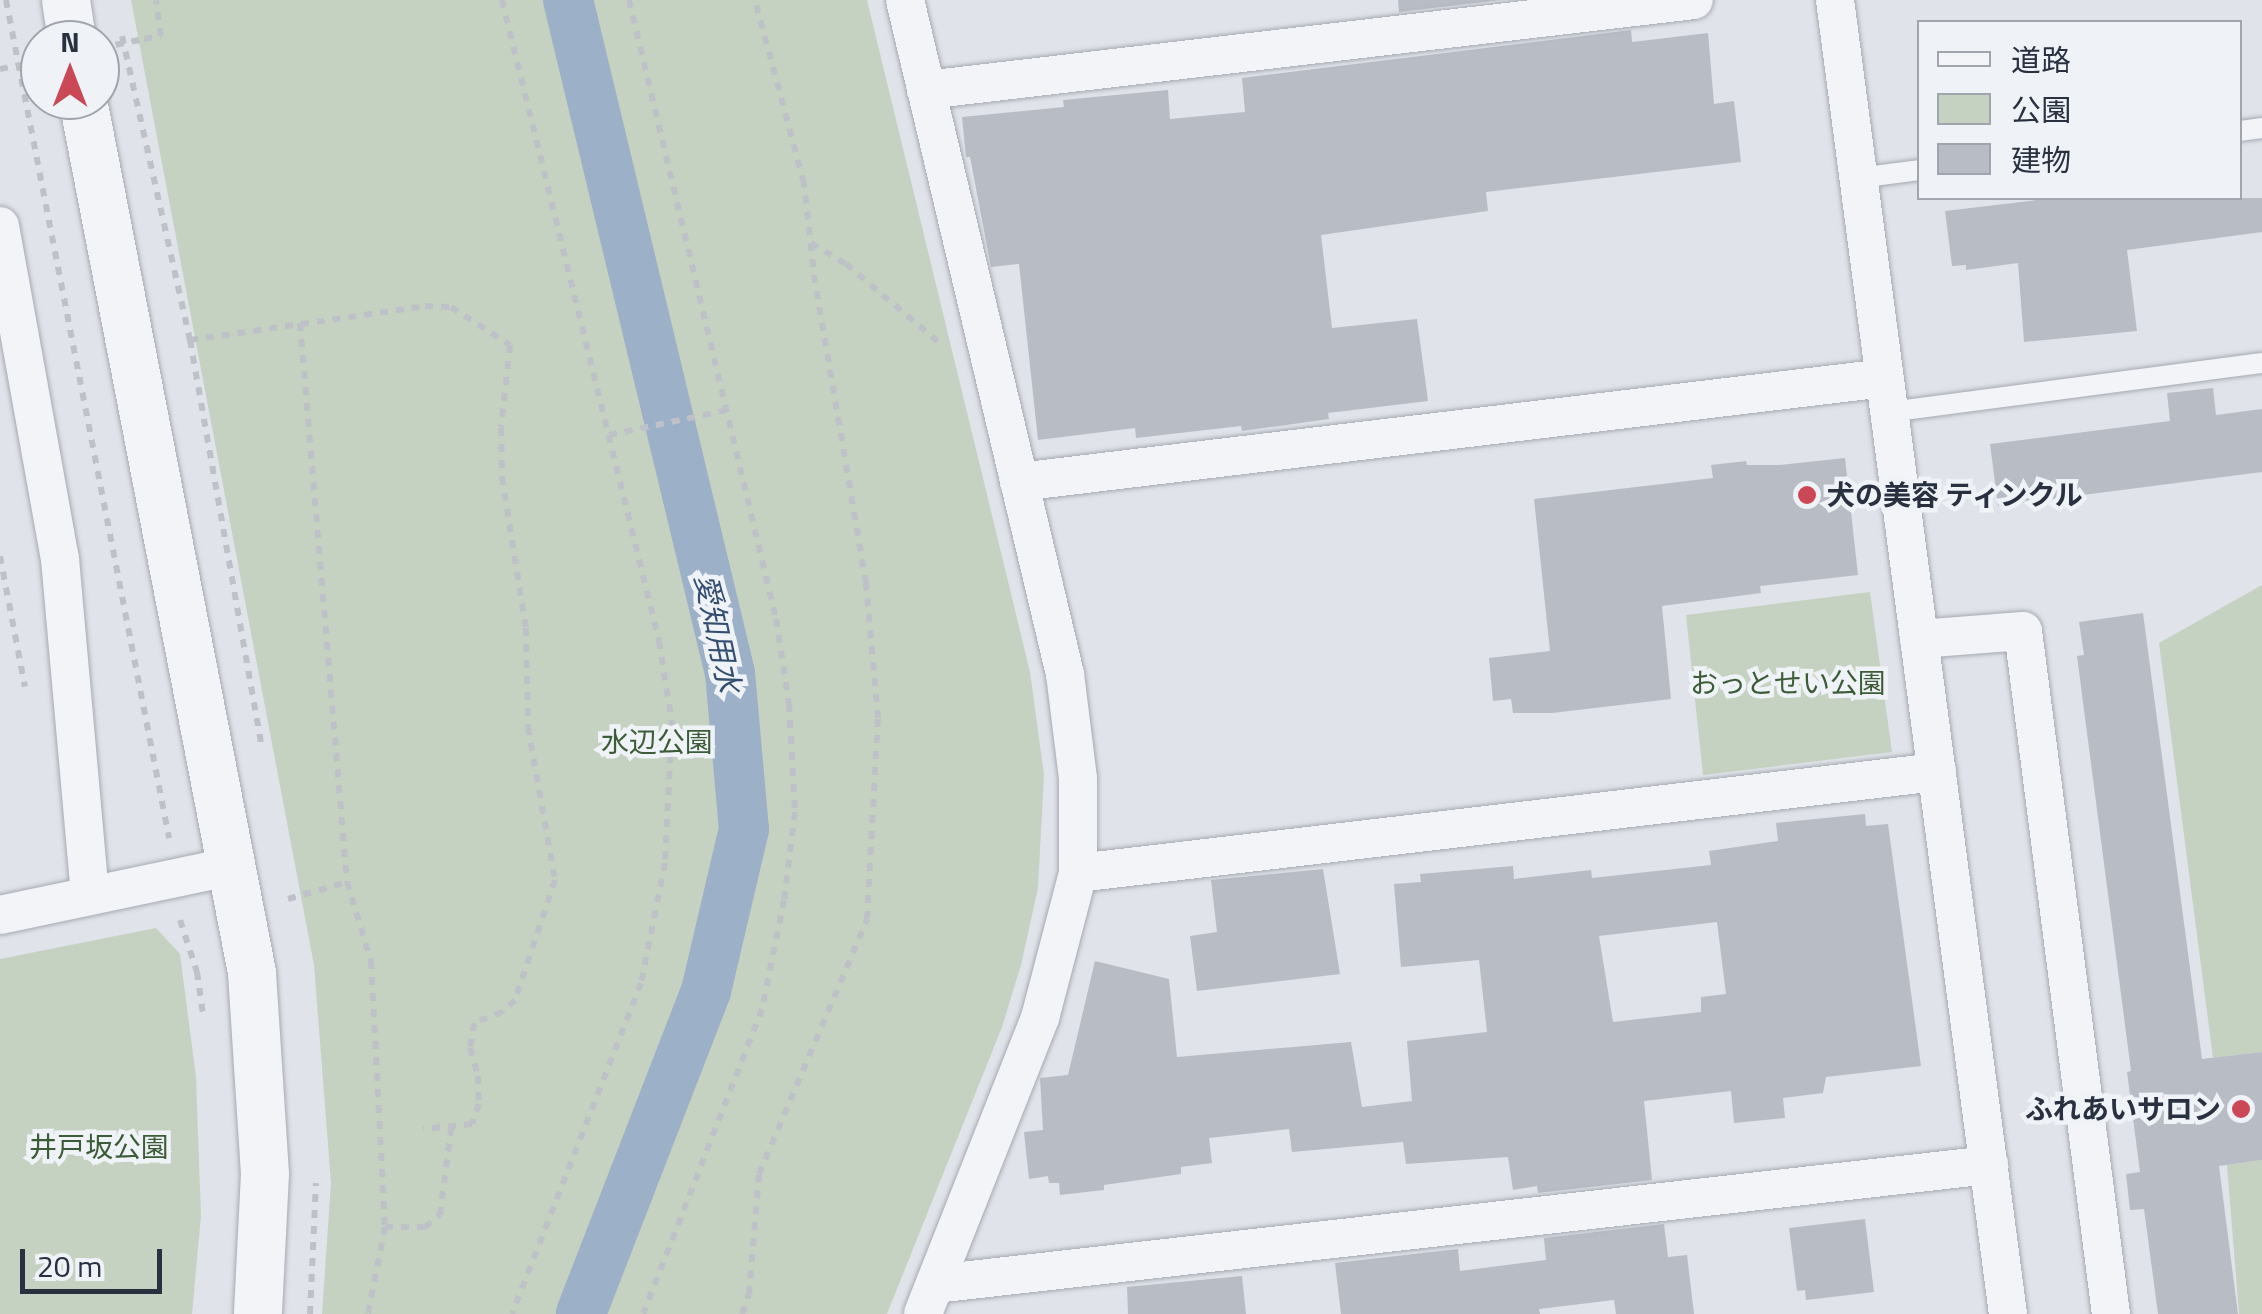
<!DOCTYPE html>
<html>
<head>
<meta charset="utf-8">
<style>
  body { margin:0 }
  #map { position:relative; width:2262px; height:1314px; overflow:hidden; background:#e0e3e9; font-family:"Titillium Web","Noto Sans JP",sans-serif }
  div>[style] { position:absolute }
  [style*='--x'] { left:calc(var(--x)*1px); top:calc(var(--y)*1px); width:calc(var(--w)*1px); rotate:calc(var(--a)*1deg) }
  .green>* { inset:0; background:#c5d2c1 }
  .canal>* { height:50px; margin:-25px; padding:0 25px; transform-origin:25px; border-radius:25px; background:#9cb0c8 }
  .building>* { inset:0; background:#b7bcc5 }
  .path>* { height:6px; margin-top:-3px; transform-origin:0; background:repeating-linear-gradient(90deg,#bec1c7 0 8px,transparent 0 16px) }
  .roads { filter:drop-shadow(0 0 2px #a5aab3) drop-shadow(0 0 2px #a5aab3) }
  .service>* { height:20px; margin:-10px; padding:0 10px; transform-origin:10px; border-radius:10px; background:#f3f4f7 }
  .minor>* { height:38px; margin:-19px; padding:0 19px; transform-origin:19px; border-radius:19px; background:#f3f4f7 }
  .tertiary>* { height:48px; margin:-24px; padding:0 24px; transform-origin:24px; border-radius:24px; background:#f3f4f7 }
  .path-bridge>* { height:6px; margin-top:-3px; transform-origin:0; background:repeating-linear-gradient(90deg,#bec1c7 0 8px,transparent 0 16px) }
  .dots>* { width:28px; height:28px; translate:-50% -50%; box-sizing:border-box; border:5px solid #eff2f6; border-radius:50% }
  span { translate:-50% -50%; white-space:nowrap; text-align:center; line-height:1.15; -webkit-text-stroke:9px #eff2f6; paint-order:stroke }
  .poi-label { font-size:28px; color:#293040; font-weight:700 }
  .left { translate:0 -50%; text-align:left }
  .right { translate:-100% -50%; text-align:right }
  .park-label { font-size:28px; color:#3c5b37 }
  .water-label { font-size:30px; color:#344e72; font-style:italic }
  .legend { position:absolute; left:1917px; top:20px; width:325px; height:180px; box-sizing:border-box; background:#eff2f6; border:2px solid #a0a4ad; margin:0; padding:12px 18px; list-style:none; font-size:30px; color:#293040 }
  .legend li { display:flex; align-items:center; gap:20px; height:50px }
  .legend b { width:50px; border:2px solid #a0a4ad }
  .north { position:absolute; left:20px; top:20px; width:100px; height:100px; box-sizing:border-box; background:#eff2f6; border:2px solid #a0a4ad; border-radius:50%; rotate:0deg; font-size:28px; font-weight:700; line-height:40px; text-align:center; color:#293040 }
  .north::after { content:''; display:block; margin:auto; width:35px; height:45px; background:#cb4857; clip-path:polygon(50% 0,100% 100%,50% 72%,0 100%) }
  .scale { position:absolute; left:20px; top:1249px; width:142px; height:45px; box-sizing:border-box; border:5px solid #293040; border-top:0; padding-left:12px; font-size:30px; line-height:35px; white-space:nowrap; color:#293040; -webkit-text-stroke:8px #eff2f6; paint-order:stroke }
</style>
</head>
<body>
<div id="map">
  <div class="green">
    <div style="clip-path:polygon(131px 0,867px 0,1030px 672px,1044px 775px,1038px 888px,1021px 965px,1002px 1027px,887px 1314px,322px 1314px,331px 1183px,314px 965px)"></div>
    <div style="clip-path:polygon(2262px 585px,2262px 1052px,2213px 1058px,2159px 643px)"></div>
    <div style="clip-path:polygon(1870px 592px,1892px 752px,1703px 775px,1686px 615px)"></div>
    <div style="clip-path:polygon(156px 928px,180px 954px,196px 1077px,201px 1216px,192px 1314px,0 1314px,0 959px)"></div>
    <div style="clip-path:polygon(2262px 1160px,2262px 1314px,2239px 1314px,2227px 1165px)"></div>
  </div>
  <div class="canal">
    <div style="--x:568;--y:0;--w:692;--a:76.47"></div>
    <div style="--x:730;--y:673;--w:157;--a:84.9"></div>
    <div style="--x:744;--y:829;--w:166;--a:103.2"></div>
    <div style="--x:706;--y:991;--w:346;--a:111.2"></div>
  </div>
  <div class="building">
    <div style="clip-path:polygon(1398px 0,1501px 0,1399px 12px)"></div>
    <div style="clip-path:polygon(1631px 30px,1632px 42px,1708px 33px,1714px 104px,1734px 101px,1741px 162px,1486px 192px,1488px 211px,1321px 235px,1332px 328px,1417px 319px,1428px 401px,1328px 413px,1329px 419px,1242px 431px,1241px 426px,1136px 438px,1135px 428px,1038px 440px,1019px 264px,991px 267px,970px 157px,966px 157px,962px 117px,1064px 107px,1063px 100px,1168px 90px,1170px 119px,1245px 112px,1242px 78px)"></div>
    <div style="clip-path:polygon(2054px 198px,2262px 198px,2262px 232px,2127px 250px,2137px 331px,2024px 342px,2018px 263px,1966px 270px,1966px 265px,1952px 266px,1945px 211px)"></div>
    <div style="clip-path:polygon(2213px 388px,2216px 415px,2262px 409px,2262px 472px,1998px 506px,1990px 444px,2170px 421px,2167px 393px)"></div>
    <div style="clip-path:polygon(1845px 458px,1858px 575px,1760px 586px,1761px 593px,1662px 606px,1671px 699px,1552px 713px,1513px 713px,1511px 699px,1493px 701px,1489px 658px,1550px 651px,1534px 499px,1713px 478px,1711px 465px,1746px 461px,1747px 465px,1780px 465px)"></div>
    <div style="clip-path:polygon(2143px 613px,2202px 1059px,2262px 1052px,2262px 1160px,2219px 1166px,2238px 1314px,2158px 1314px,2144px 1209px,2130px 1210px,2126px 1174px,2140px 1172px,2127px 1072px,2131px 1071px,2077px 656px,2084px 655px,2079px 622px)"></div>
    <div style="clip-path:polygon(evenodd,1865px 814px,1866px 826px,1888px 824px,1921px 1066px,1826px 1077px,1823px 1093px,1783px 1098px,1785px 1118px,1734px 1123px,1731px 1091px,1644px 1101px,1652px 1180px,1538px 1193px,1537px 1186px,1513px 1190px,1508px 1157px,1406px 1164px,1403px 1142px,1292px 1152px,1289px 1129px,1209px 1138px,1212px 1163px,1181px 1167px,1181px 1174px,1104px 1185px,1104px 1190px,1060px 1195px,1059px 1183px,1049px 1183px,1048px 1176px,1029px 1179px,1024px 1132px,1043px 1130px,1040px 1078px,1068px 1075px,1095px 961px,1169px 979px,1177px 1057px,1351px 1042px,1362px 1107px,1412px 1101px,1407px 1041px,1487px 1032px,1479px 960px,1401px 967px,1394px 884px,1421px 882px,1420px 874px,1513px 866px,1514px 879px,1591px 870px,1592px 878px,1711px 865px,1709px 851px,1778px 841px,1776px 823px,1865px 814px,1717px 922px,1726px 994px,1701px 997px,1701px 1012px,1613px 1022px,1599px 936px,1717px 922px)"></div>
    <div style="clip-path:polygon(1323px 869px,1340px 974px,1197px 991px,1190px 936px,1217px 932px,1211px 880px)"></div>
    <div style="clip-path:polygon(1865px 1219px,1874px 1292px,1806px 1300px,1805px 1290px,1797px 1291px,1789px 1228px)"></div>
    <div style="clip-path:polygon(1664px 1224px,1668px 1257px,1687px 1255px,1694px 1314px,1616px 1314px,1614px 1300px,1539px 1309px,1540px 1314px,1341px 1314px,1335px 1263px,1458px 1249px,1460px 1271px,1546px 1260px,1544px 1238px)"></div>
    <div style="clip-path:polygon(1242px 1276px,1246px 1314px,1128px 1314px,1127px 1287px)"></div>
  </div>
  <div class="path">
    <div style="--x:6;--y:0;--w:854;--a:78.99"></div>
    <div style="--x:502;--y:0;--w:660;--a:76.24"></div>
    <div style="--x:659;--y:641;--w:83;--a:81"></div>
    <div style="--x:672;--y:723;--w:140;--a:92.9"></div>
    <div style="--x:665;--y:863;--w:122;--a:101.3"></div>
    <div style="--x:641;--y:983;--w:355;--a:111.3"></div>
    <div style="--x:629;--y:0;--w:636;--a:76.64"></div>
    <div style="--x:776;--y:619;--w:86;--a:81.3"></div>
    <div style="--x:789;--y:704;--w:108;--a:86.8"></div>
    <div style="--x:795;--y:812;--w:89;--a:97.1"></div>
    <div style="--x:784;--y:900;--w:111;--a:101.4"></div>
    <div style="--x:762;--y:1009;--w:327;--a:111.3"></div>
    <div style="--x:122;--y:36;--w:312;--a:77.4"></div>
    <div style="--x:190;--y:340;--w:410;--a:80"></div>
    <div style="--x:144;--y:39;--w:17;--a:-10"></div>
    <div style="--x:161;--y:36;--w:36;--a:-98"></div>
    <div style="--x:811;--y:243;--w:41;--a:31"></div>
    <div style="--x:846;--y:264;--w:126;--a:40.2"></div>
    <div style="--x:300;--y:323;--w:561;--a:85.19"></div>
    <div style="--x:347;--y:882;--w:83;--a:73.1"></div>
    <div style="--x:371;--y:961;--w:266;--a:87"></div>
    <div style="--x:385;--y:1227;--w:89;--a:101.1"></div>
    <div style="--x:190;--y:340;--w:237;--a:-8.2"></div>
    <div style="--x:425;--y:306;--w:26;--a:2"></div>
    <div style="--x:451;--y:307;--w:70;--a:32.8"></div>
    <div style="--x:510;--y:345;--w:83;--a:96.2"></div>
    <div style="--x:501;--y:428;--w:49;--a:88.8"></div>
    <div style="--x:502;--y:477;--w:153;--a:81"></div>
    <div style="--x:526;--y:628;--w:99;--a:88.8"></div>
    <div style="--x:528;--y:727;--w:155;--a:80"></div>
    <div style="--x:555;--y:880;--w:126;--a:108.4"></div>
    <div style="--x:515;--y:1000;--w:18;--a:137"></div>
    <div style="--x:502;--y:1012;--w:30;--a:159"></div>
    <div style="--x:474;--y:1023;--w:25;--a:99"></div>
    <div style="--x:470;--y:1048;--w:29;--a:74"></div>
    <div style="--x:478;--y:1076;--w:28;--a:88"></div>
    <div style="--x:479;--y:1104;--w:21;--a:109"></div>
    <div style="--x:472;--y:1124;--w:49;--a:174.2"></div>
    <div style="--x:609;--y:435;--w:122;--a:-11.9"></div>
    <div style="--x:0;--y:556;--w:133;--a:79.2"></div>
    <div style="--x:288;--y:899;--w:61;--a:-16.1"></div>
    <div style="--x:180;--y:920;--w:55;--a:71.9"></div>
    <div style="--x:197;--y:972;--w:42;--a:81.9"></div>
    <div style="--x:385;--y:1227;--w:40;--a:0"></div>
    <div style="--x:425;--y:1227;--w:19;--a:-39"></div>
    <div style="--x:440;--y:1215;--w:87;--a:-82.7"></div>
    <div style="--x:310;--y:1314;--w:131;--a:-87.4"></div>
    <div style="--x:742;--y:1314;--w:21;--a:-71"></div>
    <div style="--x:749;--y:1294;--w:120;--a:-85.2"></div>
    <div style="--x:759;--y:1174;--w:277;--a:-67"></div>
    <div style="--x:867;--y:919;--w:201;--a:-86.9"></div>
    <div style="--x:878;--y:718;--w:136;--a:-95.1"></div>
    <div style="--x:866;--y:583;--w:304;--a:-99.6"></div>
    <div style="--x:815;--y:283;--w:101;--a:-96.3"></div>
    <div style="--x:804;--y:183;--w:189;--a:-105"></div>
  </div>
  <div class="roads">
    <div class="service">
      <div style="--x:2240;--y:131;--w:22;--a:-8"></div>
      <div style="--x:1858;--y:178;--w:63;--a:-7.4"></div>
      <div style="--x:1889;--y:412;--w:376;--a:-7.5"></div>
    </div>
    <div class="minor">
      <div style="--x:905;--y:0;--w:693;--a:76.65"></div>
      <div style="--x:1065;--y:674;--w:106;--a:82.9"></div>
      <div style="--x:1078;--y:779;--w:94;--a:90"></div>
      <div style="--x:1078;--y:873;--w:150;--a:104.7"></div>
      <div style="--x:1040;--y:1018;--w:318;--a:111.6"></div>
      <div style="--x:1835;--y:0;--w:1325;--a:82.5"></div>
      <div style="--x:926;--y:90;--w:773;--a:-6.68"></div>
      <div style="--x:0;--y:226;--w:338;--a:79.8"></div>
      <div style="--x:60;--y:559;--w:337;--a:84.9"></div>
      <div style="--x:1019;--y:482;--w:872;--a:-6.85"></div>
      <div style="--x:1919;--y:639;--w:104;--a:-4.4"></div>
      <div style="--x:2023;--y:631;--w:689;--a:82.66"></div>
      <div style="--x:1078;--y:873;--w:865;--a:-6.71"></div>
      <div style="--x:0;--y:915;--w:233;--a:-11.9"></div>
      <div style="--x:935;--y:1284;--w:1061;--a:-6.44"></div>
    </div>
    <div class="tertiary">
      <div style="--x:66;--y:0;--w:40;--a:81.5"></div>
      <div style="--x:83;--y:100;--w:889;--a:79.04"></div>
      <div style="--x:252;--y:973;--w:201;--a:86.3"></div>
      <div style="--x:265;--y:1174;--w:140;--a:92.9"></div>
    </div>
  </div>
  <div class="path-bridge">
    <div style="--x:100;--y:48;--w:45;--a:-11.6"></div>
    <div style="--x:0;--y:69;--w:41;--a:-11.3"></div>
  </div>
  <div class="dots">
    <div style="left:1807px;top:495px;background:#cb4857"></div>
    <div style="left:2241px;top:1109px;background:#cb4857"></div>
  </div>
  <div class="poi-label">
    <span class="left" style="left:1827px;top:495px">犬の美容 ティンクル</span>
    <span class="right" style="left:2221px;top:1109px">ふれあいサロン</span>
  </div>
  <div class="park-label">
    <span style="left:1788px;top:683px">おっとせい公園</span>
    <span style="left:657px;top:742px">水辺公園</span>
    <span style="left:99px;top:1147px">井戸坂公園</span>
  </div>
  <div class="water-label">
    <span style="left:718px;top:633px;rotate:78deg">愛知用水</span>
  </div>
  <ul class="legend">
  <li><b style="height:12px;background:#f3f4f7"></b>道路</li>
  <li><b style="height:28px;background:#c5d2c1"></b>公園</li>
  <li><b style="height:28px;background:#b7bcc5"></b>建物</li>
  </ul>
  <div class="north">N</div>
  <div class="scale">20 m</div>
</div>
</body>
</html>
